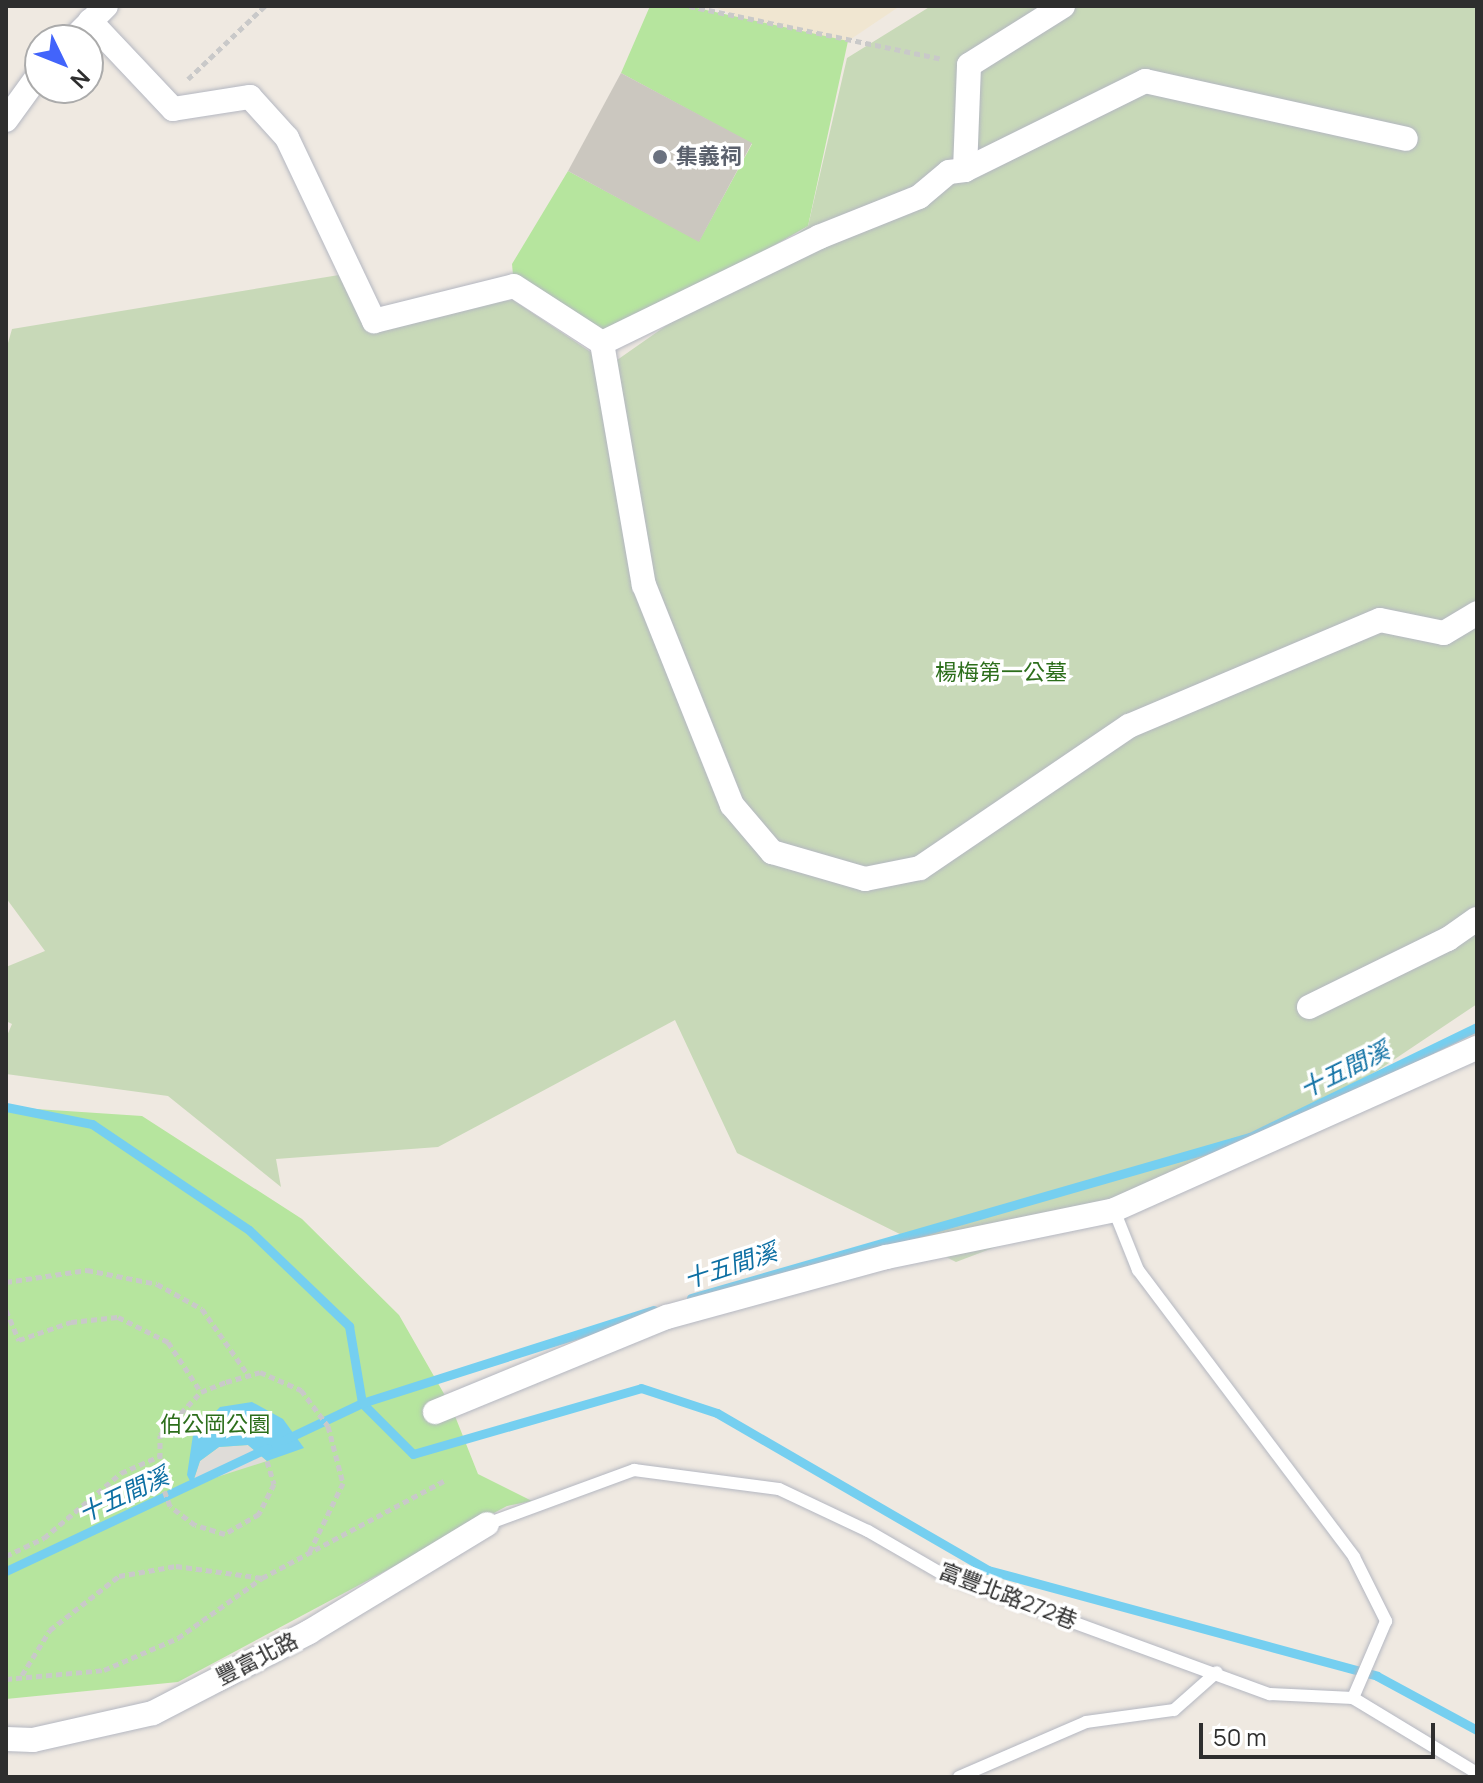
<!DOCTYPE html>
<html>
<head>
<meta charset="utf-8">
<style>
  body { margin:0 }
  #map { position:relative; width:1483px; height:1783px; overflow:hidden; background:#efe9e1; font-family:Manrope,"Noto Sans TC",sans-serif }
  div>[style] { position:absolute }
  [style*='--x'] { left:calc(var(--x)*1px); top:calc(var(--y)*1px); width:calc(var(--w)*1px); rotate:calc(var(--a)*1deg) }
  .education>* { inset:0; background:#f0e6d1 }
  .green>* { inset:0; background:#b6e59e }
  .cemetery>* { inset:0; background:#c8d9b8 }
  .plaza>* { inset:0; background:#dfdcd8 }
  .water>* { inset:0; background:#75cff0 }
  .stream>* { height:9px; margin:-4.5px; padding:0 4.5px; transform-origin:4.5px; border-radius:4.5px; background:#75cff0 }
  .building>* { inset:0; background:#cbc7bf }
  .path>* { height:5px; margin-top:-2.5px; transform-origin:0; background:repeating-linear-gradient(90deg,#c9c9c9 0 6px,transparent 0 10px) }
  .roads { filter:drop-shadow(0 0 2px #b4b7c1) drop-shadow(0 0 2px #b4b7c1) }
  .service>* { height:12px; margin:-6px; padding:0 6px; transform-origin:6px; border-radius:6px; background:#fff }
  .minor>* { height:24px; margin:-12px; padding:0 12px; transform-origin:12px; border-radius:12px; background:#fff }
  .dots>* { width:22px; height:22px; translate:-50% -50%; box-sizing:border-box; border:4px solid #fff; border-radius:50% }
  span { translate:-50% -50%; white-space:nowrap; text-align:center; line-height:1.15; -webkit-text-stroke:7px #fff; paint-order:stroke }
  .worship-label { font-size:22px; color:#5b616d; font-weight:700 }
  .left { translate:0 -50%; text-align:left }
  .park-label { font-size:22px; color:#2c6e1b }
  .street-label { font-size:22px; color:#2e2e2e }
  .water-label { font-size:24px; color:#0d6fa3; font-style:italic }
  .frame { position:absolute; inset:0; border:8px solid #2e2e2e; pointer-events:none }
  .north { position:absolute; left:24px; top:24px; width:80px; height:80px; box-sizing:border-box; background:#fff; border:2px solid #ababab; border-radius:50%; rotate:133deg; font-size:22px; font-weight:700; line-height:32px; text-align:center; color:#2e2e2e }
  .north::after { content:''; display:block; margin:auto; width:28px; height:36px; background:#4264fb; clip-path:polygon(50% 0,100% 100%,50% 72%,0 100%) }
  .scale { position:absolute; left:1199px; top:1723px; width:236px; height:36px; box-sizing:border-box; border:4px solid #2e2e2e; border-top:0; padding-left:10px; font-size:24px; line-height:28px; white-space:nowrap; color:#2e2e2e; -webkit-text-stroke:6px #fff; paint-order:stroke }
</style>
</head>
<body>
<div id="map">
  <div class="education">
    <div style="clip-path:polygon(713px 6px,900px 6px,848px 41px,760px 27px)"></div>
  </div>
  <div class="green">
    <div style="clip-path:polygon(650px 6px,688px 6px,848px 41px,808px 226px,602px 343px,514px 286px,512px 264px,568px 171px,699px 241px,752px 144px,621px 73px)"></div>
    <div style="clip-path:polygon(6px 1107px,142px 1116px,302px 1219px,399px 1315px,451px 1406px,478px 1474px,532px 1501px,507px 1506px,178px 1682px,6px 1699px)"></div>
  </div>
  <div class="cemetery">
    <div style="clip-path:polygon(931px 6px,1477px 6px,1477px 1004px,1377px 1071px,1175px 1179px,956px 1262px,737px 1153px,675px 1020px,438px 1147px,276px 1159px,281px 1187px,168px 1096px,6px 1074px,6px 1038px,12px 1024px,6px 1021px,6px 967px,45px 951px,6px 898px,6px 350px,12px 329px,345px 274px,375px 317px,513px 300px,610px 365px,808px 226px,847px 58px)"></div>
  </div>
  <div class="plaza">
    <div style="clip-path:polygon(248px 1445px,267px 1461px,192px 1485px,200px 1461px,219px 1447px)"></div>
  </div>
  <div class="water">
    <div style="clip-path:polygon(252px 1402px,283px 1419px,304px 1448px,267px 1461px,248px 1445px,219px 1447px,200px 1461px,192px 1485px,187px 1475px,193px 1435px,220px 1407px)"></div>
  </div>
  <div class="stream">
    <div style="--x:6;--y:1107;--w:88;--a:11.2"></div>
    <div style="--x:92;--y:1124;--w:189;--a:34"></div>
    <div style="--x:249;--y:1230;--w:139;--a:43.8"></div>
    <div style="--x:349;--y:1326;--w:78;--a:80.4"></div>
    <div style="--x:362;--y:1403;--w:72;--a:45"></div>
    <div style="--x:413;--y:1454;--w:237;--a:-16.1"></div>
    <div style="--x:641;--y:1388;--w:80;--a:18.2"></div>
    <div style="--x:717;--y:1413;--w:313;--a:30.1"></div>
    <div style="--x:988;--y:1570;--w:403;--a:15.2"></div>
    <div style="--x:1377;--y:1676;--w:114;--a:28.4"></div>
    <div style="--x:691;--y:1298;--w:582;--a:-16.07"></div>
    <div style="--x:1250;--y:1137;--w:252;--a:-25.9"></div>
    <div style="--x:284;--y:1440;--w:86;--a:-25.4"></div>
    <div style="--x:362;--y:1403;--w:306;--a:-17.7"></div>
    <div style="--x:6;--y:1571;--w:289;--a:-25.2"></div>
  </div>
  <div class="building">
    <div style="clip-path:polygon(621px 73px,752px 143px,699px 242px,568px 171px)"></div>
  </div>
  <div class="path">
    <div style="--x:689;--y:6;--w:259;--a:11.8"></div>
    <div style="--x:188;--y:79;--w:106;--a:-43.5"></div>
    <div style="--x:6;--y:1282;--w:82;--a:-8.4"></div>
    <div style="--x:87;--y:1270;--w:71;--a:11.3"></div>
    <div style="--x:157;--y:1284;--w:51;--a:29.1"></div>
    <div style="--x:202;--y:1309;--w:82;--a:55"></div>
    <div style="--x:6;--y:1310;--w:33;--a:67"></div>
    <div style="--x:19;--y:1340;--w:55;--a:-19.1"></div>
    <div style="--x:71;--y:1322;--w:47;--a:-6.1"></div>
    <div style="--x:118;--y:1317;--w:56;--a:26.6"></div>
    <div style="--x:168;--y:1342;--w:60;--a:56.6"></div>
    <div style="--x:267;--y:1461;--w:24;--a:73"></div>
    <div style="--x:274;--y:1484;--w:34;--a:117"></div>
    <div style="--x:259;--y:1514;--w:39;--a:150"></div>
    <div style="--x:225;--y:1534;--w:31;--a:-163"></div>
    <div style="--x:195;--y:1525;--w:31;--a:-143"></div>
    <div style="--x:170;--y:1506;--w:30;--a:-110"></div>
    <div style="--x:160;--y:1478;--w:43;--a:-90"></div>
    <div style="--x:160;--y:1435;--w:59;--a:-46.4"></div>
    <div style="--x:201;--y:1392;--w:27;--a:-22"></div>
    <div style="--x:226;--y:1382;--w:35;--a:-16"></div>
    <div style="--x:260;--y:1372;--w:45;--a:23.7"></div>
    <div style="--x:301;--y:1390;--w:45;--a:53.1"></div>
    <div style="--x:328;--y:1426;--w:59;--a:75.3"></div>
    <div style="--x:343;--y:1483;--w:76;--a:115.9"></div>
    <div style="--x:6;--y:1556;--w:42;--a:-25.3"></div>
    <div style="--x:44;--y:1538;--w:101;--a:-40.2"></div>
    <div style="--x:121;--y:1473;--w:43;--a:-23.6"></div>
    <div style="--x:22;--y:1675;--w:53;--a:-58.1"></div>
    <div style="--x:50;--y:1630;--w:88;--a:-38"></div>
    <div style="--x:119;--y:1576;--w:58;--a:-10"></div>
    <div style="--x:176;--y:1566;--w:87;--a:7.9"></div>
    <div style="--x:6;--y:1679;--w:98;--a:-5.2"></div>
    <div style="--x:104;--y:1670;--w:81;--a:-23.4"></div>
    <div style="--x:178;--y:1638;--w:103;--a:-35.5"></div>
    <div style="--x:262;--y:1578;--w:206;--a:-28.1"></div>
  </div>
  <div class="roads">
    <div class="service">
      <div style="--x:1114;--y:1210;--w:65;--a:68.2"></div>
      <div style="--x:1138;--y:1270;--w:359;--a:53"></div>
      <div style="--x:1354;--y:1557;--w:72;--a:63.4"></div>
      <div style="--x:1386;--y:1621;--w:84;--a:113.2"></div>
      <div style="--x:487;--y:1524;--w:157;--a:-20.2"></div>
      <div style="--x:634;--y:1470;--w:146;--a:7.5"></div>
      <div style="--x:779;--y:1489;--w:98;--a:25.3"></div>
      <div style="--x:868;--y:1531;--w:88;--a:30.1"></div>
      <div style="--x:944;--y:1575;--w:347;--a:20.1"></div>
      <div style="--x:1270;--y:1694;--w:83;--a:2.8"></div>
      <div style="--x:1353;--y:1698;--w:145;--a:31.2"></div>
      <div style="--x:959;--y:1777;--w:138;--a:-23.4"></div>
      <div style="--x:1086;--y:1722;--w:89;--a:-7.8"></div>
      <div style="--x:1174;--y:1710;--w:57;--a:-41.5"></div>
    </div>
    <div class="minor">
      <div style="--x:90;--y:21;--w:121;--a:46.7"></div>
      <div style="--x:173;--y:109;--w:78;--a:-8.9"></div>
      <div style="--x:250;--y:97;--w:55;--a:47.9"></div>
      <div style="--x:287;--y:138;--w:203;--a:64.6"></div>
      <div style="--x:374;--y:321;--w:144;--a:-14"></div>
      <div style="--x:514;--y:286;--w:105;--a:32.9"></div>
      <div style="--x:602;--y:343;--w:246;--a:80.2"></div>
      <div style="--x:644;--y:585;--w:237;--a:68.2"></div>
      <div style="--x:732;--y:805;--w:62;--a:49.6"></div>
      <div style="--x:772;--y:852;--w:97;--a:16.2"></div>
      <div style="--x:865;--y:879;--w:56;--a:-11.3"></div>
      <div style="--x:920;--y:868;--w:253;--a:-34.2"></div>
      <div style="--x:1129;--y:726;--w:272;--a:-22.9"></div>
      <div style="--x:1380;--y:620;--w:65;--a:11.5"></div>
      <div style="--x:1444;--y:633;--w:39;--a:-31"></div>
      <div style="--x:72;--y:40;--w:48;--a:-45"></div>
      <div style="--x:6;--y:120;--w:58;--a:-54.1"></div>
      <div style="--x:965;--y:170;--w:105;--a:-87.8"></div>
      <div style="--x:969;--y:65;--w:111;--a:-32.1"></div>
      <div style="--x:602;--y:343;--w:242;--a:-26"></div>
      <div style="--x:819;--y:237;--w:108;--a:-21.8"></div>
      <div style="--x:919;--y:197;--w:39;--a:-40"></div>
      <div style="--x:949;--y:172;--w:16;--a:-7"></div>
      <div style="--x:965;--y:170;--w:201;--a:-26.3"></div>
      <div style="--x:1145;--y:81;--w:267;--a:12.5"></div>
      <div style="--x:1309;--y:1007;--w:155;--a:-26.1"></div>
      <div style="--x:1448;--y:939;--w:35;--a:-35"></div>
      <div style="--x:435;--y:1412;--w:251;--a:-22.3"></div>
      <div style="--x:667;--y:1317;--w:227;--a:-15.3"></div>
      <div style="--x:886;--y:1257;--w:233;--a:-11.6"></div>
      <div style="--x:1114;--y:1210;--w:398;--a:-24.1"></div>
      <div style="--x:6;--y:1739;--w:27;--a:2"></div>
      <div style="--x:33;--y:1740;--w:123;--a:-12.7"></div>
      <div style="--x:153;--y:1713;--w:176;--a:-27.4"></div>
      <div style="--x:309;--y:1632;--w:208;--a:-31.2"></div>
    </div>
  </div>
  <div class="dots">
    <div style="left:660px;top:157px;background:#6b7280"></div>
  </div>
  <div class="worship-label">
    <span class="left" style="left:676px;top:157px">集義祠</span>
  </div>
  <div class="park-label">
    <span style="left:1001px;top:673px">楊梅第一公墓</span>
    <span style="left:215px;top:1425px">伯公岡公園</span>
  </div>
  <div class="street-label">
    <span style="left:1008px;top:1596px;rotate:21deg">富豐北路272巷</span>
    <span style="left:257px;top:1659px;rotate:-27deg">豐富北路</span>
  </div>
  <div class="water-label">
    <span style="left:1344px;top:1069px;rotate:-26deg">十五間溪</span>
    <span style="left:730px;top:1265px;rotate:-18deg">十五間溪</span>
    <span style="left:123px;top:1494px;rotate:-25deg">十五間溪</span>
  </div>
  <div class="frame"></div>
  <div class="north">N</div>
  <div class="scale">50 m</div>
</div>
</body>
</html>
